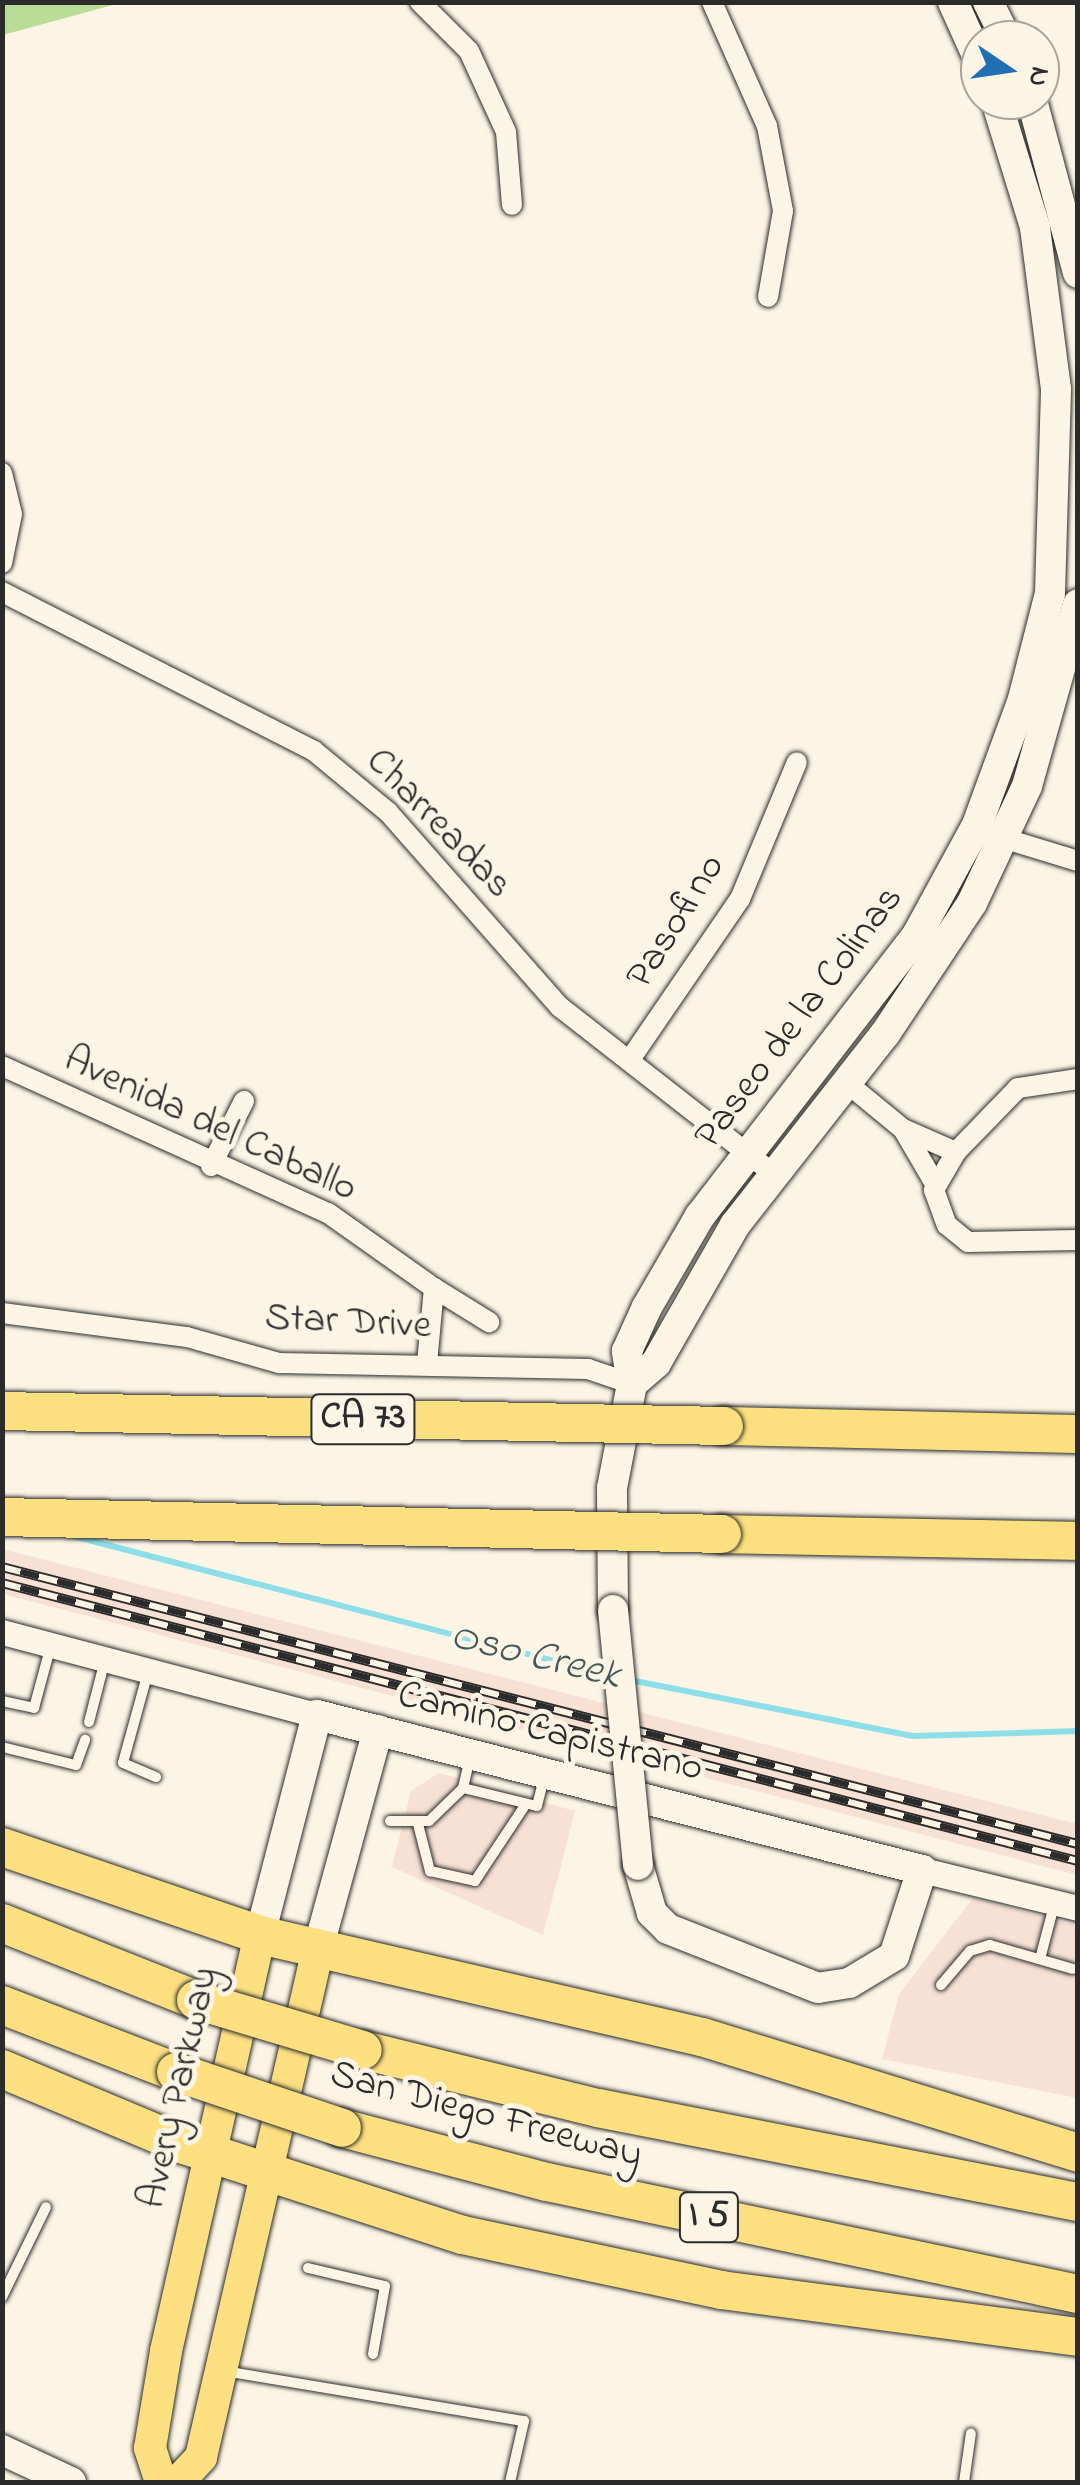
<!DOCTYPE html>
<html>
<head>
<meta charset="utf-8">
<style>
  body { margin:0 }
  #map { position:relative; width:1080px; height:2485px; overflow:hidden; background:#fcf5e5; font-family:"Indie Flower",sans-serif }
  div>[style] { position:absolute }
  [style*='--x'] { left:calc(var(--x)*1px); top:calc(var(--y)*1px); width:calc(var(--w)*1px); rotate:calc(var(--a)*1deg) }
  .built>* { inset:0; background:#f7e0d4 }
  .green>* { inset:0; background:#badd96 }
  .stream>* { height:6px; margin:-3px; padding:0 3px; transform-origin:3px; border-radius:3px; background:#8ddee9 }
  .roads { filter:drop-shadow(0 0 2px #2b2b2b) drop-shadow(0 0 2px #2b2b2b) }
  .service>* { height:10px; margin:-5px; padding:0 5px; transform-origin:5px; border-radius:5px; background:#fcf5e5 }
  .minor>* { height:20px; margin:-10px; padding:0 10px; transform-origin:10px; border-radius:10px; background:#fcf5e5 }
  .tertiary>* { height:25px; margin:-12.5px; padding:0 12.5px; transform-origin:12.5px; border-radius:12.5px; background:#fcf5e5 }
  .secondary>* { height:30px; margin:-15px; padding:0 15px; transform-origin:15px; border-radius:15px; background:#fcf5e5 }
  .primary>* { height:32px; margin:-16px; padding:0 16px; transform-origin:16px; border-radius:16px; background:#fce080 }
  .motorway>* { height:38px; margin:-19px; padding:0 19px; transform-origin:19px; border-radius:19px; background:#fce080 }
  .rail>* { height:10px; margin-top:-5px; transform-origin:0; background:repeating-linear-gradient(90deg,#fcf5e5 0 19px,#2b2b2b 0 38px); box-sizing:border-box; border-block:2px solid #2b2b2b }
  .bridges { filter:drop-shadow(0 0 2px #2b2b2b) drop-shadow(0 0 2px #2b2b2b) }
  .secondary-bridge>* { height:30px; margin:-15px; padding:0 15px; transform-origin:15px; border-radius:15px; background:#fcf5e5 }
  .motorway-bridge>* { height:38px; margin:-19px; padding:0 19px; transform-origin:19px; border-radius:19px; background:#fce080 }
  span { translate:-50% -50%; white-space:nowrap; text-align:center; line-height:1.15; -webkit-text-stroke:10px #fcf5e5; paint-order:stroke }
  .shield-label span { padding:2px 8px; background:#fcf5e5; border:2px solid; border-radius:8px; -webkit-text-stroke-width:0 }
  .shield-label { font-size:38px; color:#2b2b2b; font-weight:700 }
  .street-label { font-size:40px; color:#2b2b2b }
  .water-label { font-size:42px; color:#44585a; font-style:italic }
  .frame { position:absolute; inset:0; border:5px solid #2b2b2b; pointer-events:none }
  .north { position:absolute; left:960px; top:20px; width:100px; height:100px; box-sizing:border-box; background:#fcf5e5; border:2px solid #a8a49b; border-radius:50%; rotate:103deg; font-size:28px; font-weight:700; line-height:40px; text-align:center; color:#2b2b2b }
  .north::after { content:''; display:block; margin:auto; width:35px; height:45px; background:#1f6fb2; clip-path:polygon(50% 0,100% 100%,50% 72%,0 100%) }
</style>
</head>
<body>
<div id="map">
  <div class="built">
    <div style="clip-path:polygon(2px 1549px,1077px 1824px,1077px 1875px,3px 1594px)"></div>
    <div style="clip-path:polygon(439px 1773px,575px 1811px,543px 1935px,392px 1867px,411px 1791px)"></div>
    <div style="clip-path:polygon(973px 1898px,1077px 1926px,1077px 2098px,882px 2059px,899px 1994px)"></div>
  </div>
  <div class="green">
    <div style="clip-path:polygon(3px 2px,120px 2px,120px 3px,3px 35px)"></div>
  </div>
  <div class="stream">
    <div style="--x:73;--y:1536;--w:553;--a:14.56"></div>
    <div style="--x:630;--y:1680;--w:288;--a:11.2"></div>
    <div style="--x:913;--y:1736;--w:165;--a:-1.7"></div>
  </div>
  <div class="roads">
    <div class="service">
      <div style="--x:148;--y:1672;--w:94;--a:105.4"></div>
      <div style="--x:123;--y:1763;--w:36;--a:23"></div>
      <div style="--x:2;--y:1701;--w:33;--a:12"></div>
      <div style="--x:34;--y:1708;--w:65;--a:-74.9"></div>
      <div style="--x:89;--y:1722;--w:64;--a:-75.5"></div>
      <div style="--x:2;--y:1747;--w:76;--a:13.7"></div>
      <div style="--x:76;--y:1765;--w:27;--a:-70"></div>
      <div style="--x:463;--y:1788;--w:76;--a:13.7"></div>
      <div style="--x:537;--y:1806;--w:29;--a:-76"></div>
      <div style="--x:390;--y:1821;--w:39;--a:0"></div>
      <div style="--x:429;--y:1821;--w:47;--a:-44.1"></div>
      <div style="--x:463;--y:1788;--w:31;--a:-77"></div>
      <div style="--x:418;--y:1824;--w:49;--a:75.7"></div>
      <div style="--x:430;--y:1871;--w:46;--a:12.5"></div>
      <div style="--x:475;--y:1881;--w:92;--a:-56.5"></div>
      <div style="--x:1040;--y:1959;--w:59;--a:-75.3"></div>
      <div style="--x:941;--y:1985;--w:45;--a:-49.5"></div>
      <div style="--x:970;--y:1951;--w:21;--a:-17"></div>
      <div style="--x:990;--y:1945;--w:86;--a:16.1"></div>
      <div style="--x:308;--y:2268;--w:79;--a:13.2"></div>
      <div style="--x:385;--y:2286;--w:69;--a:100"></div>
      <div style="--x:2;--y:2297;--w:100;--a:-63.9"></div>
      <div style="--x:224;--y:2371;--w:304;--a:9.5"></div>
      <div style="--x:524;--y:2421;--w:63;--a:102.9"></div>
      <div style="--x:964;--y:2482;--w:49;--a:-81.9"></div>
    </div>
    <div class="minor">
      <div style="--x:420;--y:2;--w:69;--a:45"></div>
      <div style="--x:469;--y:51;--w:89;--a:65.4"></div>
      <div style="--x:506;--y:132;--w:73;--a:85.3"></div>
      <div style="--x:712;--y:2;--w:136;--a:66.1"></div>
      <div style="--x:767;--y:126;--w:86;--a:79.3"></div>
      <div style="--x:783;--y:211;--w:87;--a:99.9"></div>
      <div style="--x:2;--y:473;--w:42;--a:76.3"></div>
      <div style="--x:12;--y:514;--w:50;--a:101.5"></div>
      <div style="--x:2;--y:592;--w:350;--a:27"></div>
      <div style="--x:314;--y:751;--w:96;--a:39.5"></div>
      <div style="--x:388;--y:812;--w:260;--a:48.6"></div>
      <div style="--x:560;--y:1007;--w:273;--a:38"></div>
      <div style="--x:1006;--y:839;--w:75;--a:17"></div>
      <div style="--x:631;--y:1058;--w:193;--a:-55.6"></div>
      <div style="--x:740;--y:899;--w:148;--a:-67.4"></div>
      <div style="--x:2;--y:1066;--w:358;--a:24.3"></div>
      <div style="--x:328;--y:1213;--w:130;--a:35.3"></div>
      <div style="--x:434;--y:1288;--w:76;--a:95.3"></div>
      <div style="--x:1078;--y:1079;--w:61;--a:171.5"></div>
      <div style="--x:1018;--y:1088;--w:89;--a:134.1"></div>
      <div style="--x:956;--y:1152;--w:44;--a:120.1"></div>
      <div style="--x:934;--y:1190;--w:37;--a:70"></div>
      <div style="--x:947;--y:1225;--w:27;--a:39"></div>
      <div style="--x:968;--y:1242;--w:110;--a:-1"></div>
      <div style="--x:847;--y:1083;--w:72;--a:39.4"></div>
      <div style="--x:903;--y:1129;--w:58;--a:23.5"></div>
      <div style="--x:903;--y:1129;--w:61;--a:59.7"></div>
      <div style="--x:211;--y:1166;--w:73;--a:-63.1"></div>
      <div style="--x:434;--y:1288;--w:65;--a:31.7"></div>
      <div style="--x:2;--y:1313;--w:187;--a:7.4"></div>
      <div style="--x:187;--y:1337;--w:96;--a:15.8"></div>
      <div style="--x:279;--y:1363;--w:309;--a:1.1"></div>
      <div style="--x:588;--y:1369;--w:46;--a:18.8"></div>
    </div>
    <div class="tertiary">
      <div style="--x:2;--y:1632;--w:326;--a:14.8"></div>
      <div style="--x:922;--y:1870;--w:161;--a:13.7"></div>
    </div>
    <div class="secondary">
      <div style="--x:953;--y:2;--w:66;--a:65.8"></div>
      <div style="--x:988;--y:2;--w:42;--a:63.4"></div>
      <div style="--x:1032;--y:100;--w:179;--a:75.1"></div>
      <div style="--x:632;--y:1384;--w:32;--a:-41"></div>
      <div style="--x:656;--y:1363;--w:159;--a:-60.2"></div>
      <div style="--x:735;--y:1225;--w:243;--a:-51.9"></div>
      <div style="--x:885;--y:1034;--w:157;--a:-56.4"></div>
      <div style="--x:972;--y:903;--w:129;--a:-64.8"></div>
      <div style="--x:1027;--y:786;--w:189;--a:-74.3"></div>
      <div style="--x:613;--y:1610;--w:122;--a:-90.5"></div>
      <div style="--x:612;--y:1488;--w:106;--a:-79.1"></div>
      <div style="--x:632;--y:1384;--w:33;--a:-99"></div>
      <div style="--x:627;--y:1351;--w:48;--a:-65.6"></div>
      <div style="--x:647;--y:1307;--w:105;--a:-59.8"></div>
      <div style="--x:700;--y:1216;--w:355;--a:-52.3"></div>
      <div style="--x:917;--y:935;--w:125;--a:-61.4"></div>
      <div style="--x:977;--y:825;--w:134;--a:-69.9"></div>
      <div style="--x:1023;--y:699;--w:109;--a:-75.7"></div>
      <div style="--x:1050;--y:593;--w:204;--a:-88.3"></div>
      <div style="--x:1056;--y:389;--w:163;--a:-97.4"></div>
      <div style="--x:1035;--y:227;--w:133;--a:-107.1"></div>
      <div style="--x:260;--y:1935;--w:227;--a:-75.5"></div>
      <div style="--x:317;--y:1715;--w:625;--a:14.37"></div>
      <div style="--x:922;--y:1870;--w:90;--a:108"></div>
      <div style="--x:894;--y:1956;--w:52;--a:149"></div>
      <div style="--x:849;--y:1983;--w:31;--a:171"></div>
      <div style="--x:818;--y:1988;--w:161;--a:-158.5"></div>
      <div style="--x:668;--y:1929;--w:23;--a:-135"></div>
      <div style="--x:652;--y:1913;--w:50;--a:-106.3"></div>
      <div style="--x:318;--y:1949;--w:227;--a:-74.7"></div>
      <div style="--x:2;--y:2450;--w:76;--a:24.9"></div>
    </div>
    <div class="primary">
      <div style="--x:161;--y:2482;--w:36;--a:-108"></div>
      <div style="--x:150;--y:2448;--w:98;--a:-80.6"></div>
      <div style="--x:166;--y:2351;--w:426;--a:-77.3"></div>
      <div style="--x:178;--y:2482;--w:34;--a:-47"></div>
      <div style="--x:201;--y:2457;--w:521;--a:-77.03"></div>
    </div>
    <div class="motorway">
      <div style="--x:724;--y:1426;--w:354;--a:1.3"></div>
      <div style="--x:722;--y:1534;--w:356;--a:1.1"></div>
      <div style="--x:2;--y:1847;--w:273;--a:18.8"></div>
      <div style="--x:260;--y:1935;--w:454;--a:13"></div>
      <div style="--x:702;--y:2037;--w:393;--a:17.1"></div>
      <div style="--x:2;--y:1923;--w:209;--a:21.6"></div>
      <div style="--x:2;--y:2005;--w:186;--a:21.1"></div>
      <div style="--x:363;--y:2050;--w:242;--a:13.9"></div>
      <div style="--x:598;--y:2108;--w:489;--a:11.1"></div>
      <div style="--x:2;--y:2069;--w:197;--a:22.7"></div>
      <div style="--x:184;--y:2145;--w:293;--a:17.9"></div>
      <div style="--x:463;--y:2235;--w:264;--a:12"></div>
      <div style="--x:721;--y:2290;--w:360;--a:7.5"></div>
      <div style="--x:342;--y:2128;--w:212;--a:14.8"></div>
      <div style="--x:547;--y:2182;--w:543;--a:11.91"></div>
    </div>
  </div>
  <div class="rail">
    <div style="--x:2;--y:1567;--w:1111;--a:14.44"></div>
    <div style="--x:2;--y:1583;--w:1111;--a:14.49"></div>
  </div>
  <div class="bridges">
    <div class="secondary-bridge">
      <div style="--x:613;--y:1610;--w:256;--a:84.4"></div>
    </div>
    <div class="motorway-bridge">
      <div style="--x:2;--y:1411;--w:722;--a:1.19"></div>
      <div style="--x:2;--y:1517;--w:720;--a:1.35"></div>
      <div style="--x:196;--y:2000;--w:174;--a:16.7"></div>
      <div style="--x:176;--y:2072;--w:175;--a:18.6"></div>
    </div>
  </div>
  <div class="shield-label">
    <span style="left:363px;top:1419px">CA 73</span>
    <span style="left:709px;top:2217px">I 5</span>
  </div>
  <div class="street-label">
    <span style="left:438px;top:824px;rotate:46deg">Charreadas</span>
    <span style="left:677px;top:922px;rotate:-58deg">Pasofino</span>
    <span style="left:800px;top:1018px;rotate:-53deg">Paseo de la Colinas</span>
    <span style="left:210px;top:1125px;rotate:25deg">Avenida del Caballo</span>
    <span style="left:348px;top:1323px;rotate:3deg">Star Drive</span>
    <span style="left:550px;top:1733px;rotate:14deg">Camino Capistrano</span>
    <span style="left:180px;top:2088px;rotate:-77deg">Avery Parkway</span>
    <span style="left:486px;top:2116px;rotate:15deg">San Diego Freeway</span>
  </div>
  <div class="water-label">
    <span style="left:535px;top:1657px;rotate:14deg">Oso Creek</span>
  </div>
  <div class="frame"></div>
  <div class="north">N</div>
</div>
</body>
</html>
